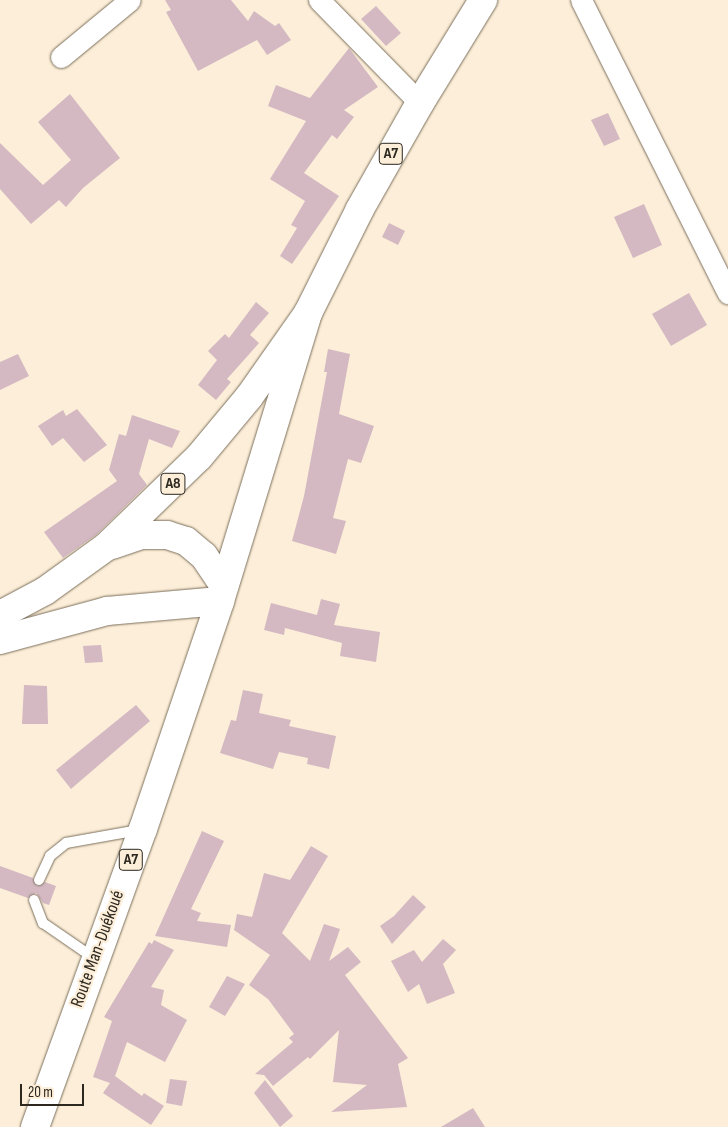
<!DOCTYPE html>
<html>
<head>
<meta charset="utf-8">
<style>
  body { margin:0 }
  #map { position:relative; width:728px; height:1127px; overflow:hidden; background:#fceed8; font-family:"Sofia Sans Condensed",sans-serif }
  div>[style] { position:absolute }
  [style*='--x'] { left:calc(var(--x)*1px); top:calc(var(--y)*1px); width:calc(var(--w)*1px); rotate:calc(var(--a)*1deg) }
  .building>* { inset:0; background:#d4b9c3 }
  .roads { filter:drop-shadow(0 0 1px #7b6f5c) drop-shadow(0 0 1px #7b6f5c) }
  .lane>* { height:10px; margin:-5px; padding:0 5px; transform-origin:5px; border-radius:5px; background:#fff }
  .street>* { height:21px; margin:-10.5px; padding:0 10.5px; transform-origin:10.5px; border-radius:10.5px; background:#fff }
  .primary>* { height:28px; margin:-14px; padding:0 14px; transform-origin:14px; border-radius:14px; background:#fff }
  span { translate:-50% -50%; white-space:nowrap; text-align:center; line-height:1.15; -webkit-text-stroke:4.5px #fceed8; paint-order:stroke }
  .shield-label span { padding:1px 4px; background:#fceed8; border:1px solid; border-radius:4px; -webkit-text-stroke-width:0 }
  .shield-label { font-size:16px; color:#2c271f; font-weight:700 }
  .street-label { font-size:18px; color:#2c271f }
  .scale { position:absolute; left:20px; top:1084px; width:64px; height:22px; box-sizing:border-box; border:2px solid #2c271f; border-top:0; padding-left:6px; font-size:15px; line-height:18px; white-space:nowrap; color:#2c271f; -webkit-text-stroke:4px #fceed8; paint-order:stroke }
</style>
</head>
<body>
<div id="map">
  <div class="building">
    <div style="clip-path:polygon(165px 0,231px 0,248px 21px,254px 11px,275px 26px,279px 23px,291px 40px,267px 55px,257px 40px,198px 71px,166px 12px,171px 10px)"></div>
    <div style="clip-path:polygon(376px 6px,401px 33px,386px 46px,361px 19px)"></div>
    <div style="clip-path:polygon(349px 48px,378px 87px,344px 110px,354px 117px,337px 139px,332px 135px,304px 173px,339px 196px,292px 264px,280px 256px,297px 228px,291px 225px,305px 201px,270px 179px,306px 121px,268px 106px,276px 85px,310px 98px)"></div>
    <div style="clip-path:polygon(70px 94px,120px 158px,83px 188px,66px 207px,59px 200px,31px 224px,0 189px,0 143px,43px 185px,71px 160px,38px 122px)"></div>
    <div style="clip-path:polygon(608px 113px,620px 139px,604px 146px,591px 120px)"></div>
    <div style="clip-path:polygon(644px 204px,662px 245px,633px 258px,614px 217px)"></div>
    <div style="clip-path:polygon(389px 223px,405px 231px,398px 245px,382px 237px)"></div>
    <div style="clip-path:polygon(689px 293px,707px 325px,671px 346px,652px 314px)"></div>
    <div style="clip-path:polygon(256px 302px,269px 313px,250px 335px,259px 343px,227px 379px,231px 382px,216px 400px,198px 385px,217px 360px,208px 351px,225px 334px,229px 338px)"></div>
    <div style="clip-path:polygon(328px 349px,350px 354px,339px 414px,374px 426px,361px 463px,348px 459px,333px 518px,346px 521px,336px 554px,292px 541px,304px 496px,327px 372px,324px 372px)"></div>
    <div style="clip-path:polygon(18px 354px,29px 376px,0 390px,0 362px)"></div>
    <div style="clip-path:polygon(77px 409px,107px 445px,84px 462px,63px 438px,52px 446px,38px 426px,63px 410px,66px 416px)"></div>
    <div style="clip-path:polygon(132px 415px,180px 431px,172px 448px,149px 439px,139px 474px,147px 485px,96px 535px,63px 558px,44px 532px,117px 481px,109px 470px,119px 434px,126px 436px)"></div>
    <div style="clip-path:polygon(321px 599px,340px 604px,334px 625px,380px 632px,376px 662px,340px 656px,342px 643px,285px 628px,284px 635px,264px 630px,271px 603px,317px 615px)"></div>
    <div style="clip-path:polygon(101px 645px,103px 662px,85px 663px,83px 646px)"></div>
    <div style="clip-path:polygon(24px 685px,47px 686px,48px 724px,22px 724px)"></div>
    <div style="clip-path:polygon(243px 690px,263px 694px,259px 713px,291px 720px,289px 726px,336px 736px,329px 769px,307px 764px,308px 758px,279px 752px,273px 769px,220px 753px,231px 720px,236px 721px)"></div>
    <div style="clip-path:polygon(136px 705px,150px 721px,71px 789px,56px 770px)"></div>
    <div style="clip-path:polygon(202px 831px,224px 841px,191px 909px,201px 913px,197px 921px,231px 925px,227px 947px,155px 936px)"></div>
    <div style="clip-path:polygon(311px 846px,328px 856px,282px 933px,310px 961px,324px 924px,340px 929px,329px 961px,348px 947px,361px 962px,345px 975px,408px 1058px,398px 1064px,407px 1107px,331px 1112px,367px 1085px,333px 1082px,339px 1030px,310px 1059px,308px 1057px,273px 1086px,264px 1075px,255px 1074px,293px 1042px,289px 1038px,294px 1034px,268px 999px,249px 985px,270px 955px,234px 930px,237px 914px,252px 917px,264px 873px,290px 880px)"></div>
    <div style="clip-path:polygon(0 866px,33px 878px,37px 886px,45px 882px,56px 886px,49px 905px,43px 903px,36px 893px,28px 898px,0 888px)"></div>
    <div style="clip-path:polygon(413px 895px,426px 907px,392px 944px,380px 926px,394px 916px)"></div>
    <div style="clip-path:polygon(443px 939px,456px 950px,443px 964px,455px 993px,427px 1004px,419px 984px,408px 992px,391px 961px,414px 950px,422px 962px)"></div>
    <div style="clip-path:polygon(154px 940px,174px 950px,151px 987px,164px 990px,161px 1005px,187px 1020px,165px 1062px,127px 1042px,114px 1079px,115px 1076px,142px 1096px,144px 1093px,164px 1106px,151px 1125px,103px 1093px,110px 1083px,93px 1077px,112px 1021px,104px 1017px,149px 942px,152px 944px)"></div>
    <div style="clip-path:polygon(227px 976px,245px 984px,225px 1016px,209px 1007px)"></div>
    <div style="clip-path:polygon(170px 1079px,187px 1081px,182px 1106px,166px 1103px)"></div>
    <div style="clip-path:polygon(265px 1080px,293px 1116px,280px 1127px,254px 1093px)"></div>
    <div style="clip-path:polygon(473px 1108px,485px 1127px,441px 1127px)"></div>
  </div>
  <div class="roads">
    <div class="lane">
      <div style="--x:39;--y:880;--w:26;--a:-65"></div>
      <div style="--x:50;--y:856;--w:21;--a:-39"></div>
      <div style="--x:66;--y:843;--w:74;--a:-10.1"></div>
      <div style="--x:34;--y:900;--w:25;--a:69"></div>
      <div style="--x:43;--y:923;--w:62;--a:34.5"></div>
    </div>
    <div class="street">
      <div style="--x:319;--y:0;--w:144;--a:45.6"></div>
      <div style="--x:581;--y:0;--w:328;--a:63.4"></div>
      <div style="--x:61;--y:57;--w:89;--a:-39.6"></div>
    </div>
    <div class="primary">
      <div style="--x:112;--y:545;--w:31;--a:-19"></div>
      <div style="--x:141;--y:535;--w:26;--a:0"></div>
      <div style="--x:167;--y:535;--w:20;--a:18"></div>
      <div style="--x:186;--y:541;--w:23;--a:40"></div>
      <div style="--x:204;--y:556;--w:36;--a:56"></div>
      <div style="--x:0;--y:615;--w:51;--a:-28.1"></div>
      <div style="--x:45;--y:591;--w:75;--a:-35.8"></div>
      <div style="--x:106;--y:547;--w:129;--a:-44.1"></div>
      <div style="--x:199;--y:457;--w:78;--a:-50.2"></div>
      <div style="--x:249;--y:397;--w:103;--a:-54.9"></div>
      <div style="--x:308;--y:313;--w:116;--a:-63.4"></div>
      <div style="--x:360;--y:209;--w:122;--a:-60.5"></div>
      <div style="--x:420;--y:103;--w:121;--a:-58.5"></div>
      <div style="--x:0;--y:640;--w:111;--a:-15.2"></div>
      <div style="--x:107;--y:611;--w:113;--a:-5.1"></div>
      <div style="--x:35;--y:1127;--w:317;--a:-70.1"></div>
      <div style="--x:143;--y:829;--w:241;--a:-71.3"></div>
      <div style="--x:220;--y:601;--w:301;--a:-73"></div>
    </div>
  </div>
  <div class="shield-label">
    <span style="left:391px;top:154px">A7</span>
    <span style="left:173px;top:484px">A8</span>
    <span style="left:131px;top:860px">A7</span>
  </div>
  <div class="street-label">
    <span style="left:98px;top:949px;rotate:-70deg">Route Man-Duékoué</span>
  </div>
  <div class="scale">20 m</div>
</div>
</body>
</html>
